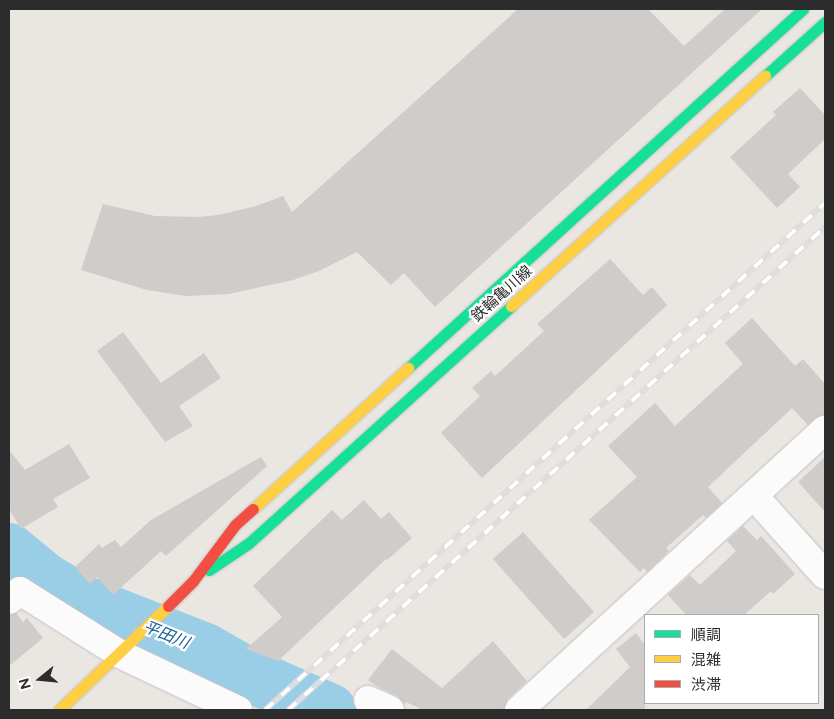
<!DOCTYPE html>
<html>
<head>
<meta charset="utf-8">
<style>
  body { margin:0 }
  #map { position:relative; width:834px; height:719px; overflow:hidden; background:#eae6e2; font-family:Figtree,"Noto Sans JP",sans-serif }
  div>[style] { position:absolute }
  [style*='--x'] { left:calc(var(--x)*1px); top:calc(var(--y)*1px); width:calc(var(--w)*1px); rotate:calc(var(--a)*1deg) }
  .river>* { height:54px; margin:-27px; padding:0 27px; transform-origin:27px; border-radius:27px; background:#9acee7 }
  .building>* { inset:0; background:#cfccc9 }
  .roads { filter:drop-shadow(0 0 1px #c3c2c2) drop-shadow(0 0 1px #c3c2c2) }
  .street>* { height:28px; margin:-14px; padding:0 14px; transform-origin:14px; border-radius:14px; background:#fcfbfb }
  .fast>* { height:11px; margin:-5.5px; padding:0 5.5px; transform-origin:5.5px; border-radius:5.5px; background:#16e098 }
  .slow>* { height:11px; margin:-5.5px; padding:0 5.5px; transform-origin:5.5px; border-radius:5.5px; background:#ffcf43 }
  .jam>* { height:11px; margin:-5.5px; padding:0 5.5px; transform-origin:5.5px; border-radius:5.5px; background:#f24e42 }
  .rail>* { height:5.5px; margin-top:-2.75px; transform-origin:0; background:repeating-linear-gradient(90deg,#fff 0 11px,#dededf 0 22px); box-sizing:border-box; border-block:1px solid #dededf }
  span { translate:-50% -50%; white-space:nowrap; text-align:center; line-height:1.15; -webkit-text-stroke:4.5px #fff; paint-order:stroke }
  .street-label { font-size:15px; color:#2c2c2c }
  .water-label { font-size:16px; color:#156397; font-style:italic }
  .frame { position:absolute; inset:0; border:10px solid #2c2c2c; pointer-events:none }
  .legend { position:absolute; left:644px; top:614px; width:175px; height:90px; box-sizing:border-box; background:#fff; border:1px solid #ababab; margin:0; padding:6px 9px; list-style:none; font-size:15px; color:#2c2c2c }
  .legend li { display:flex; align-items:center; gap:10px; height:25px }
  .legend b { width:25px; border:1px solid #ababab }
  .north { position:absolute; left:15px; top:654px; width:50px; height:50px; -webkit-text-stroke:4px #fff; paint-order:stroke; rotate:253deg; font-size:14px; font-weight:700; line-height:20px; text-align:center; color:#2c2c2c }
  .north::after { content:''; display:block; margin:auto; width:18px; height:22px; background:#2c2c2c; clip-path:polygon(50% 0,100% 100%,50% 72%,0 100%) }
</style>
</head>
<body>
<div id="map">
  <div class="river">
    <div style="--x:9;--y:550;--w:45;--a:39.6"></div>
    <div style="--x:44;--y:579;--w:42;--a:31.4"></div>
    <div style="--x:80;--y:601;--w:134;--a:21.4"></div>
    <div style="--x:205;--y:650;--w:48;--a:29.7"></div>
    <div style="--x:247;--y:674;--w:90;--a:23.7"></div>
  </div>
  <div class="building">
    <div style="clip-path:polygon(518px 9px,648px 9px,684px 46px,725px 9px,762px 9px,435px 307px,404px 273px,391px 285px,357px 252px,319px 271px,293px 280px,229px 294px,186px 296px,147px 290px,81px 270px,103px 204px,155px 216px,199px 217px,218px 215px,256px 206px,283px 196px,292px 212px)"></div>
    <div style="clip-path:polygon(800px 88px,825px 115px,825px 139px,788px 174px,800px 187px,777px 208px,730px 157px,776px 115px,773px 112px)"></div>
    <div style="clip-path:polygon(610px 259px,643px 295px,652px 287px,667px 305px,482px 478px,441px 433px,480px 396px,472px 388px,491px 371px,495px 376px,544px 331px,537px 324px)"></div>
    <div style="clip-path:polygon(752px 318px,795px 366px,803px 359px,825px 384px,825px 415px,815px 418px,808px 425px,792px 408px,708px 487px,722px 503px,706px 518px,703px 515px,666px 548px,669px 551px,647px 572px,644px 568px,640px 572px,589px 520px,637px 477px,608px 446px,655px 403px,675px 426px,743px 364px,725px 343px)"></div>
    <div style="clip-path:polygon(123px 332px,161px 383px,204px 353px,221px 378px,179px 406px,193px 426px,165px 442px,97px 351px)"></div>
    <div style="clip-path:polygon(69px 444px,90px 478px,53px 499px,58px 507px,21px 529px,9px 509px,9px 450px,25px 470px)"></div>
    <div style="clip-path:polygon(261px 457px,267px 466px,166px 556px,161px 551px,113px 595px,97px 577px,90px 584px,75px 567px,99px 544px,102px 548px,115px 540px,121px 547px,151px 520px)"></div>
    <div style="clip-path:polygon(825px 457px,825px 512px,798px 482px)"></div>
    <div style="clip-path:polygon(364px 500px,381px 519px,389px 512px,412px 538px,387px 560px,386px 559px,278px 661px,246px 649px,282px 617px,253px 586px,332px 510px,342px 520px)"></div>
    <div style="clip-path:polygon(743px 526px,757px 540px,761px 536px,795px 574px,773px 594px,771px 591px,744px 615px,686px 615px,668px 595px,690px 575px,700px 585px,736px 551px,727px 541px)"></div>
    <div style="clip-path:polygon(523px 532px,594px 612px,564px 639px,493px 559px)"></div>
    <div style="clip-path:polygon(16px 613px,23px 622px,27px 618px,43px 638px,9px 666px,9px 615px)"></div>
    <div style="clip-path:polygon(636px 633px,645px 645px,645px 710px,586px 710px,630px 667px,616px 649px)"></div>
    <div style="clip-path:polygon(493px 641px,527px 681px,508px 699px,504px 710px,417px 710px,419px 708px,406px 702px,404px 704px,397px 696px,378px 687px,368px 680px,392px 649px,442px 688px)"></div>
  </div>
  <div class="roads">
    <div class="street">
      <div style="--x:754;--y:496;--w:106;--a:48.1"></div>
      <div style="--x:9;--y:600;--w:14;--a:-39"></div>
      <div style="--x:20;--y:591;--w:118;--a:32.2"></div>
      <div style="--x:120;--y:654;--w:131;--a:25.4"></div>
      <div style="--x:368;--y:700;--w:24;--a:24"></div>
      <div style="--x:519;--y:710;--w:415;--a:-42.5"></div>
    </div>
    <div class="fast">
      <div style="--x:765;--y:76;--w:81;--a:-42"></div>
      <div style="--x:408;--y:368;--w:534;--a:-42.27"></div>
      <div style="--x:209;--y:570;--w:48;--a:-34"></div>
      <div style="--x:249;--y:543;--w:353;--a:-42.1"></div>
    </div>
    <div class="slow">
      <div style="--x:511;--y:306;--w:343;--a:-42.2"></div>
      <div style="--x:253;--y:509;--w:210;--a:-42.3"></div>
      <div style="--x:59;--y:710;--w:151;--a:-43.7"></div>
    </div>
    <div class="jam">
      <div style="--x:168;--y:606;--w:35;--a:-45"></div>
      <div style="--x:193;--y:581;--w:70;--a:-53.1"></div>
      <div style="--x:235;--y:525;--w:24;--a:-42"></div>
    </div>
  </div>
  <div class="rail">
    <div style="--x:265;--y:710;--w:755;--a:-42.16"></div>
    <div style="--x:288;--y:710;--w:722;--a:-41.97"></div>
  </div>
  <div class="street-label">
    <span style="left:502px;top:294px;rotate:-42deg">鉄輪亀川線</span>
  </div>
  <div class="water-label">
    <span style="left:166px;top:635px;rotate:22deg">平田川</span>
  </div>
  <div class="frame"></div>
  <ul class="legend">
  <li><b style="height:6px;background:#16e098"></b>順調</li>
  <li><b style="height:6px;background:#ffcf43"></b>混雑</li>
  <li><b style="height:6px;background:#f24e42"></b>渋滞</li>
  </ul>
  <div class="north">N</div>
</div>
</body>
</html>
